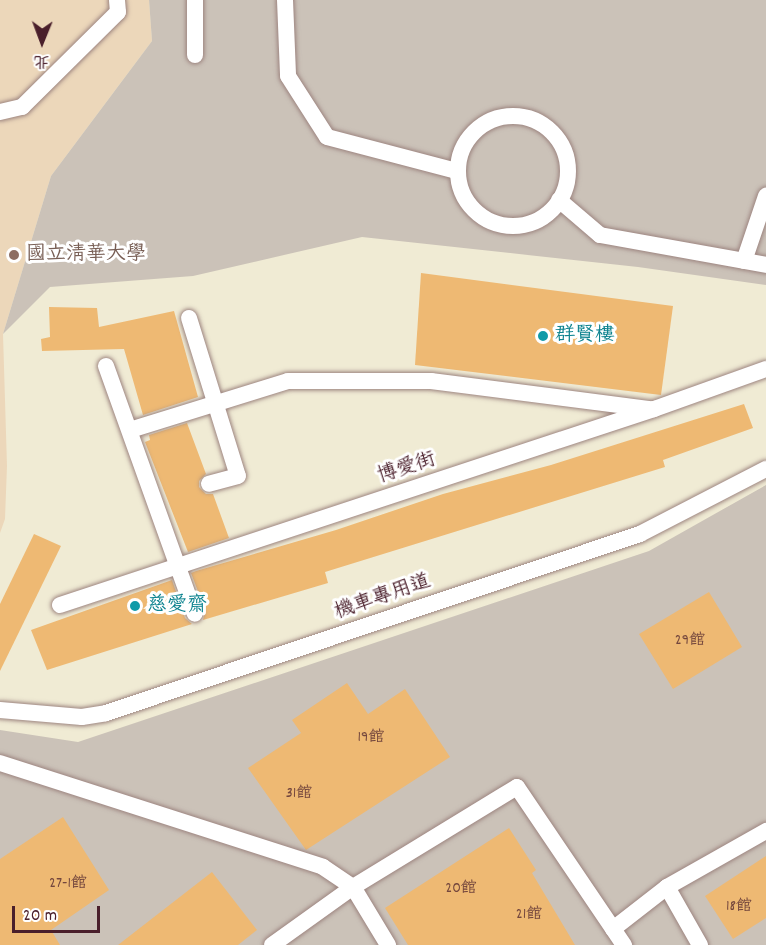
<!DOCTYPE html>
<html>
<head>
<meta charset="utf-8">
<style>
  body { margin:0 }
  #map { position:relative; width:766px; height:945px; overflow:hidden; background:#f0ebd4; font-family:Dekko,"LXGW WenKai TC",sans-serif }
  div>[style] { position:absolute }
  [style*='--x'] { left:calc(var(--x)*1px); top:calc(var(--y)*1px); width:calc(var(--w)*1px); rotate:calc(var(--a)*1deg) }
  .built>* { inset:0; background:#ecd7ba }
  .industrial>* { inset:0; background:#cbc2b8 }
  .building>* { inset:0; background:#eeb973 }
  .roads { filter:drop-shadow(0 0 2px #9d8580) drop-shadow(0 0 2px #9d8580) }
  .lane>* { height:16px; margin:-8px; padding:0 8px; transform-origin:8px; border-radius:8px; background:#fff }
  .lane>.ring { margin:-8px; padding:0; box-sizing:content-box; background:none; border:16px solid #fff; border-radius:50% }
  .dots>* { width:16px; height:16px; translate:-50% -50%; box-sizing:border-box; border:3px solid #fff; border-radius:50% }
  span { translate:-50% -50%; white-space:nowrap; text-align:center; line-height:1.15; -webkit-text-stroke:6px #fff; paint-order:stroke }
  .number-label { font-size:16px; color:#73463d }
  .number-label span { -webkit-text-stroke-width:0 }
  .education-label { font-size:20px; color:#785e54 }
  .left { translate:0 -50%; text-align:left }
  .culture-label { font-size:20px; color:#0d838f }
  .street-label { font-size:20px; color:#4a1f2b }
  .north { position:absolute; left:12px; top:12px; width:60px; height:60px; -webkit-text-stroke:4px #fff; paint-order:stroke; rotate:181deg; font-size:16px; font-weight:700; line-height:24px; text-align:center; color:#4a1f2b }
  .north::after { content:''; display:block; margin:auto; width:21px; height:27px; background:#4a1f2b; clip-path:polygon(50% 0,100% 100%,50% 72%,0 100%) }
  .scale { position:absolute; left:12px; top:906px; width:88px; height:27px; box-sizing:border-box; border:3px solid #4a1f2b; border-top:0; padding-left:8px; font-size:18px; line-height:21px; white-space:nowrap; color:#4a1f2b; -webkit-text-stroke:4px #fff; paint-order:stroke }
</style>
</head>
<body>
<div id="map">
  <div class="built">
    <div style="clip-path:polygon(0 0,149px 0,152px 41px,51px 176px,3px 334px,7px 466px,5px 519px,0 533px)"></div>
  </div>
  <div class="industrial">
    <div style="clip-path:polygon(149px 0,766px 0,766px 285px,638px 267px,362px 237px,193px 276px,50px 287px,3px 334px,51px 176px,152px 41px)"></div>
    <div style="clip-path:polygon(766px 485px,766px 945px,0 945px,0 730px,78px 742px,649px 551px)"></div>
  </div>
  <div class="building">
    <div style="clip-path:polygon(421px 273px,673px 306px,661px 395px,415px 365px)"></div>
    <div style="clip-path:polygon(49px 307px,97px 308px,99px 327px,174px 311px,198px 397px,143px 415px,124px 349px,42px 351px,41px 339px,50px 337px)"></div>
    <div style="clip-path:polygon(744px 404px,753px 428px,663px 460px,665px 467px,325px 572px,328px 583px,203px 620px,205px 610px,191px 573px,196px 571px,336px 530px,443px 494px,551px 465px)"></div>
    <div style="clip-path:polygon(187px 423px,206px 474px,199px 481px,199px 487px,206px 494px,213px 494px,229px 538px,188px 552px,145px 442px,150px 440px,149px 435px)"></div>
    <div style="clip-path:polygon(34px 534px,61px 546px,0 671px,0 604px)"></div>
    <div style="clip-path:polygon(172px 580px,185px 618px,192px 624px,47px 670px,31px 630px)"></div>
    <div style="clip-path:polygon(709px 592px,742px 647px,673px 689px,639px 634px)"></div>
    <div style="clip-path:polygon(347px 683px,368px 714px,405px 689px,450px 757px,306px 850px,248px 768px,301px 733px,292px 720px)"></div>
    <div style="clip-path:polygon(63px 817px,109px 890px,51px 930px,60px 945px,0 945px,0 859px)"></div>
    <div style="clip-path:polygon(509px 828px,536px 870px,532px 873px,575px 945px,408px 945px,385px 908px)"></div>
    <div style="clip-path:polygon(766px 856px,766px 918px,733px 939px,705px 896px)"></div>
    <div style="clip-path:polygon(212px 872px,257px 930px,238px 945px,118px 945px)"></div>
  </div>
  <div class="roads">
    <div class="lane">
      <div style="--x:195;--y:0;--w:55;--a:90"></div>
      <div style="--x:285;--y:0;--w:76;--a:87.7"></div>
      <div style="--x:288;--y:76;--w:72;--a:57.4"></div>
      <div style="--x:327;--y:137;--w:134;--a:14.7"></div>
      <div style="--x:0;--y:112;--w:23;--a:-13"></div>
      <div style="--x:22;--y:107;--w:135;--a:-44.7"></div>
      <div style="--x:118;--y:12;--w:12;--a:-95"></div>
      <div class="ring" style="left:458px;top:116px;width:94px;height:94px"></div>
      <div style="--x:559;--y:200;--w:54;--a:40.5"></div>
      <div style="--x:600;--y:235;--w:169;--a:10.2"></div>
      <div style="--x:744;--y:261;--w:69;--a:-71.3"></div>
      <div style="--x:189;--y:318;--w:165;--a:72.8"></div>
      <div style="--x:238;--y:476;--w:30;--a:165"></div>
      <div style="--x:106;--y:366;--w:263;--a:70.3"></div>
      <div style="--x:130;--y:430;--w:165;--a:-17.2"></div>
      <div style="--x:288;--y:381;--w:143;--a:0"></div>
      <div style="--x:431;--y:381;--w:221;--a:7.3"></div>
      <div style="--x:60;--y:605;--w:626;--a:-18.26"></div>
      <div style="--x:654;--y:409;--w:119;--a:-19.7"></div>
      <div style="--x:0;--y:710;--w:82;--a:4.9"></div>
      <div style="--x:82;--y:717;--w:24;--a:-9"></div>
      <div style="--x:106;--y:713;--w:563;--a:-18.53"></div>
      <div style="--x:640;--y:534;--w:142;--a:-27.3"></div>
      <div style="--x:0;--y:763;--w:339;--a:17.8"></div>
      <div style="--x:323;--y:867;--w:36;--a:34"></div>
      <div style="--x:353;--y:887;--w:192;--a:-31.4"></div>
      <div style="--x:517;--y:787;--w:191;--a:55.9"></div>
      <div style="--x:667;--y:887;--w:67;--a:60.4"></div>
      <div style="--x:613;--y:929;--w:68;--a:-37.9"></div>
      <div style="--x:667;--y:887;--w:114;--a:-29.5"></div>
      <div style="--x:272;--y:945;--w:100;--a:-35.6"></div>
      <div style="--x:353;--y:887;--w:68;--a:58.9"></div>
    </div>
  </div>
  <div class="dots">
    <div style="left:14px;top:255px;background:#8d6e63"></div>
    <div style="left:543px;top:336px;background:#0f9aa8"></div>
    <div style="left:135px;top:606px;background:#0f9aa8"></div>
  </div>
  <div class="number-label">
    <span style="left:690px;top:641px">29館</span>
    <span style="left:371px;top:738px">19館</span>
    <span style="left:299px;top:794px">31館</span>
    <span style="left:68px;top:884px">27-1館</span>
    <span style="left:461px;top:889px">20館</span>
    <span style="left:739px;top:907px">18館</span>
    <span style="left:529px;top:915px">21館</span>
  </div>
  <div class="education-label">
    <span class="left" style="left:26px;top:255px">國立清華大學</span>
  </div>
  <div class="culture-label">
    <span class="left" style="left:555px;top:336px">群賢樓</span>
    <span class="left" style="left:147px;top:606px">慈愛齋</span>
  </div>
  <div class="street-label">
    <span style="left:407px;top:469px;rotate:-18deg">博愛街</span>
    <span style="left:383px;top:598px;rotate:-19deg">機車專用道</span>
  </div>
  <div class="north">北</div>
  <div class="scale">20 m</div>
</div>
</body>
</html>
